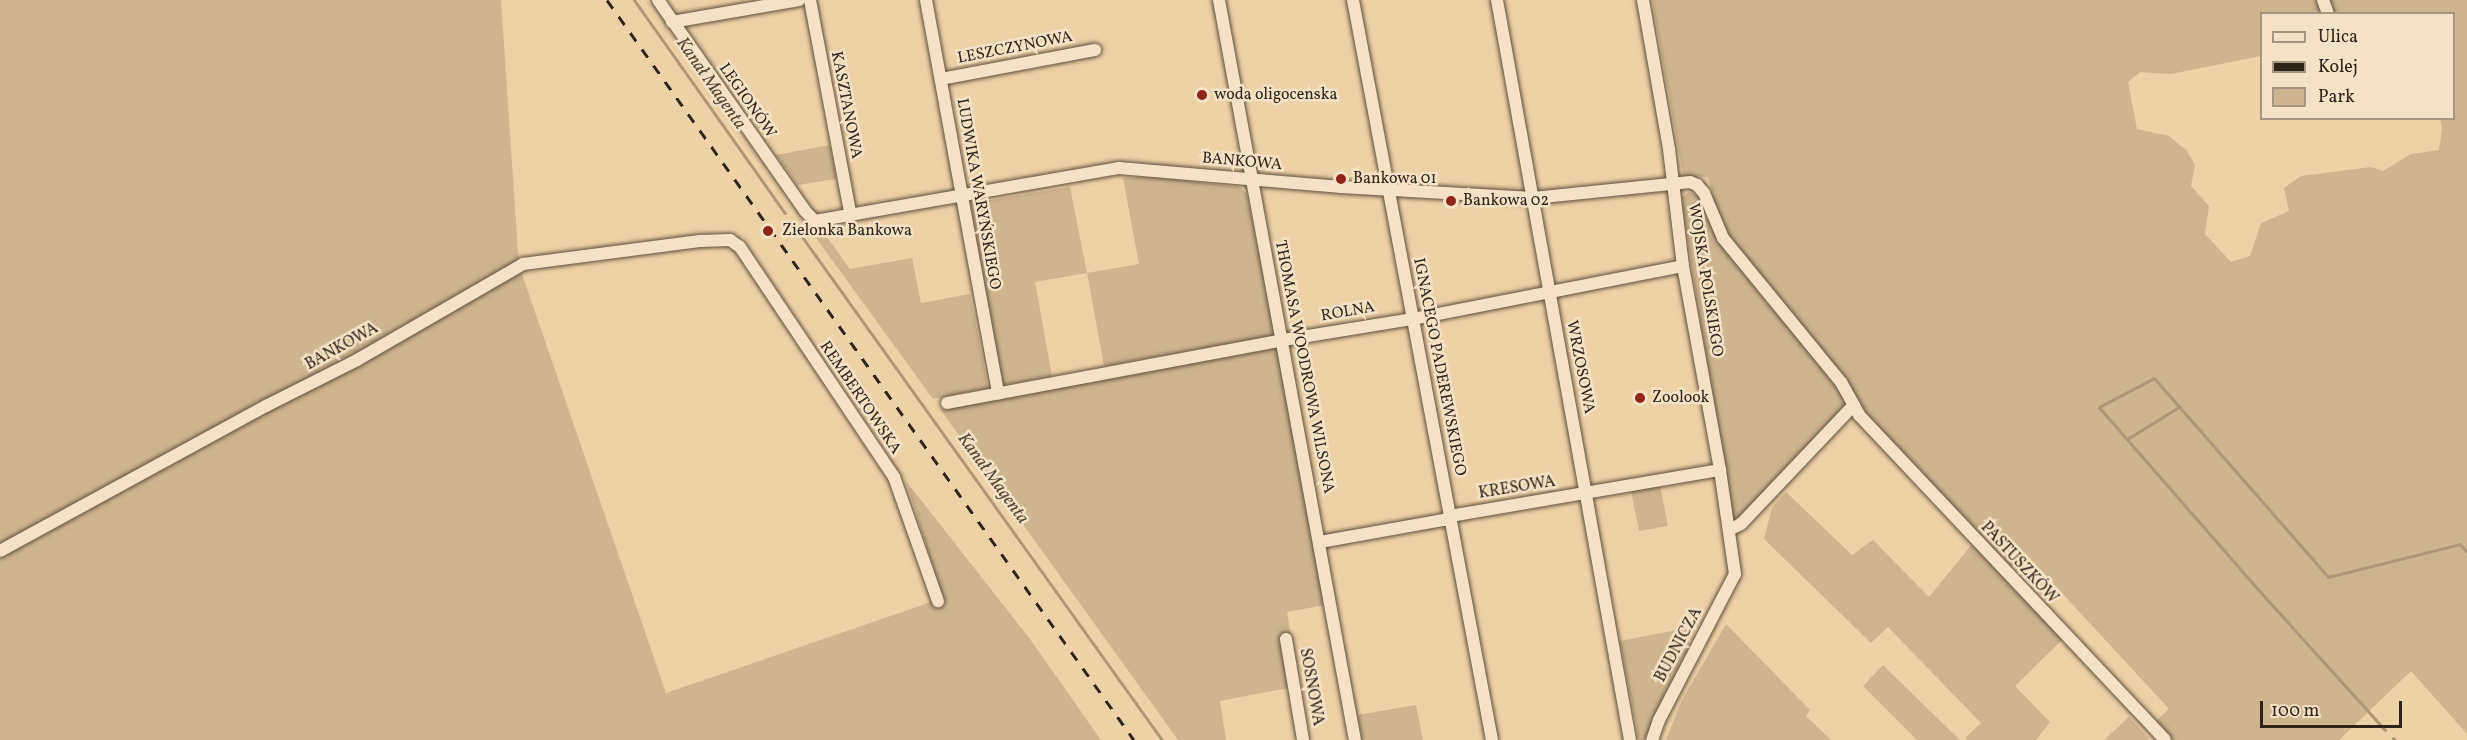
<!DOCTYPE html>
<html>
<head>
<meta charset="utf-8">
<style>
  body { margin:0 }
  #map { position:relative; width:2467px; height:740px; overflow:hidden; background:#edd2a5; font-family:Vollkorn,serif }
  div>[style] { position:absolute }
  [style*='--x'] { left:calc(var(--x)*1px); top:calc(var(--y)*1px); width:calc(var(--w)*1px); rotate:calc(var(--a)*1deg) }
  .green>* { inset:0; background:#cdb58d }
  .stream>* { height:3px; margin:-1.5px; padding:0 1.5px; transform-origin:1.5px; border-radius:1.5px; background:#ac9776 }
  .roads { filter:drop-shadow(0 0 2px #5e503d) drop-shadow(0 0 2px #5e503d) }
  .minor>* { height:12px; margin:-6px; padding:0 6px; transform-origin:6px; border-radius:6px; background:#f3e2c4 }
  .rail>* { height:3px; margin-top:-1.5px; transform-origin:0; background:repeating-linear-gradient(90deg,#2e251a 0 10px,transparent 0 20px) }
  .dots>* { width:16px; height:16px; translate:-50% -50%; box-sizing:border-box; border:3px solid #f3e2c4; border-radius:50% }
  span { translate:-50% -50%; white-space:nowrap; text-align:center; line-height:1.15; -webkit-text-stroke:5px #f3e2c4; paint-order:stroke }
  .street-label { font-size:16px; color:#2e251a }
  .poi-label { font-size:16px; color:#2e251a }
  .left { translate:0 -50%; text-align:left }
  .water-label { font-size:18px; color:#544736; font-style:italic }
  .legend { position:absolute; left:2260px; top:12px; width:195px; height:108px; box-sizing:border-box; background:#f3e2c4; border:2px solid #a49680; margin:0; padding:8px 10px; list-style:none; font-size:18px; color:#2e251a }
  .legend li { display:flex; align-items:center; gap:12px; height:30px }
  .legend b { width:30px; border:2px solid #a49680 }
  .scale { position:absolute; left:2260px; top:701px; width:142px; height:27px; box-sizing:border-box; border:3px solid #2e251a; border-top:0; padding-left:8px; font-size:18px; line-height:21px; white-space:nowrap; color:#2e251a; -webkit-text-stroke:4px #f3e2c4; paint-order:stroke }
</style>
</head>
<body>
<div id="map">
  <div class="green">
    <div style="clip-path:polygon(0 0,501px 0,518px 252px,522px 274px,666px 693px,943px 598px,906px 481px,1030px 639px,1101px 740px,0 740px)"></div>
    <div style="clip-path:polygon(evenodd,1652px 0,2467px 0,2467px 734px,2411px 671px,2339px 740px,2170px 740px,2154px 723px,2169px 709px,2025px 553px,2010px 569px,1857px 409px,1838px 412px,1744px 517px,1732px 517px,1681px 198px,1689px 192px,1699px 197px,1713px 196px,1708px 177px,1685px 178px,1683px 175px,1652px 0,2262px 14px,2454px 14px,2454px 118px,2440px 119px,2442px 129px,2439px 150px,2411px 154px,2383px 171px,2371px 167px,2301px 176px,2284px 188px,2289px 211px,2261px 223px,2250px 256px,2231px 262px,2205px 234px,2209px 206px,2191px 186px,2195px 165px,2186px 150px,2169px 136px,2137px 129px,2128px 82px,2140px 72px,2171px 74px,2261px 56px,2262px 14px)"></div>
    <div style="clip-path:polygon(830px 145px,836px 179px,798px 185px,776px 155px)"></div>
    <div style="clip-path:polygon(1150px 177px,1239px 187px,1247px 194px,1276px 335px,1104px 366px,1087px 273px,1035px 282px,1052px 376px,1000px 386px,966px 204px,1070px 187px,1087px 273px,1139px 264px,1123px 178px)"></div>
    <div style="clip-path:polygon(826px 228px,824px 233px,850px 269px,912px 258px,921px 303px,970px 294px,988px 388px,933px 399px,811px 231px)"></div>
    <div style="clip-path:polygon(1278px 347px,1325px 605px,1287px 612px,1291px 636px,1279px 639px,1288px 688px,1220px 701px,1226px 740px,1178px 740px,940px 409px)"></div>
    <div style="clip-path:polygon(1660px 485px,1668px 526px,1639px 531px,1631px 491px)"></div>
    <div style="clip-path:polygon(1786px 492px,1852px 555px,1873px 540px,1929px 597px,1973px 543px,2063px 639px,2015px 686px,2050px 722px,2036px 740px,1967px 740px,1965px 738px,1981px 723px,1888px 627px,1871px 643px,1764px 539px,1772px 508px)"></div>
    <div style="clip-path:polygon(1726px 624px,1810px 710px,1806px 716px,1831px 740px,1666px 740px,1682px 700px)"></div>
    <div style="clip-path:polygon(1687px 628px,1690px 650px,1647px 740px,1639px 740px,1620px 641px)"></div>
    <div style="clip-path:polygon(1883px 665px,1931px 712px,1960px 740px,1917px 740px,1863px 686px)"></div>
    <div style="clip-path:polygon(1416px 705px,1423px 740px,1362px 740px,1358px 715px)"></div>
    <div style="clip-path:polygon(2129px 717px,2150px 740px,2104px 740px)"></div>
  </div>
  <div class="stream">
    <div style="--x:634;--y:0;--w:261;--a:54.7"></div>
    <div style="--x:800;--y:234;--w:622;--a:54.42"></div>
    <div style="--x:2127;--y:439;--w:61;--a:-31.6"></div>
    <div style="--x:2385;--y:730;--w:194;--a:-132.1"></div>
    <div style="--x:2255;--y:586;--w:237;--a:-131.1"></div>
    <div style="--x:2099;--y:407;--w:62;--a:-27.8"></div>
    <div style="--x:2154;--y:378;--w:264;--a:48.8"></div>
    <div style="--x:2328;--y:577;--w:136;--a:-14"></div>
    <div style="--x:2460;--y:544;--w:11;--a:49"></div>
    <div style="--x:2393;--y:738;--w:3;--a:45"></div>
  </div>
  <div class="roads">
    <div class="minor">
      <div style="--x:658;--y:0;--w:257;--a:55.1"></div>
      <div style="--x:805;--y:211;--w:14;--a:45"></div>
      <div style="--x:815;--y:221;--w:309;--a:-9.9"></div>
      <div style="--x:1119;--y:168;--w:223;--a:4.9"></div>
      <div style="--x:1341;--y:187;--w:192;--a:3.3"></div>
      <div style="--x:1533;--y:198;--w:158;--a:-5.8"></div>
      <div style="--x:1690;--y:182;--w:8;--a:23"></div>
      <div style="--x:1697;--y:185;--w:11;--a:49"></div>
      <div style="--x:1704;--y:193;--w:49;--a:67.1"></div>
      <div style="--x:1723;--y:238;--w:186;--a:50.7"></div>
      <div style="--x:1841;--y:382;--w:38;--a:61"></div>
      <div style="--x:1859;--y:415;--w:446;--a:46.7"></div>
      <div style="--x:810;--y:0;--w:220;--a:79.3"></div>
      <div style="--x:926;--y:0;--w:400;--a:79.6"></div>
      <div style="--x:1219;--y:0;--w:752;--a:79.59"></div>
      <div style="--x:1353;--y:0;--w:753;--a:79.36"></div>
      <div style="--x:1497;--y:0;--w:752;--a:79.81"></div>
      <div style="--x:1643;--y:0;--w:151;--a:80.1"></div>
      <div style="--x:1669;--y:149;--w:118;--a:83.2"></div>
      <div style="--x:1683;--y:266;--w:207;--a:79.7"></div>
      <div style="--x:1720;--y:470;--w:105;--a:81.8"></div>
      <div style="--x:1735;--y:574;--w:165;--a:117.5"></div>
      <div style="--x:1659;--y:720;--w:21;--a:109"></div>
      <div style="--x:2323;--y:0;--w:15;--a:70"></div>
      <div style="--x:672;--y:22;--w:129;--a:-9.8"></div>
      <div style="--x:941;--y:79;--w:157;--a:-10.7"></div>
      <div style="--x:947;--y:403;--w:342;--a:-10.6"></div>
      <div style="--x:1283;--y:340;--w:132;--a:-9.2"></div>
      <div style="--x:1413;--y:319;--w:275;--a:-11.1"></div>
      <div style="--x:1729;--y:530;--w:13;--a:-27"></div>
      <div style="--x:1741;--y:524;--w:164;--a:-46.5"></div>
      <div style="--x:1320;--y:542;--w:126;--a:-10.1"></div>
      <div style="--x:1444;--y:520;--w:13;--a:-23"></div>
      <div style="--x:1456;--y:515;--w:268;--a:-9.7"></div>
      <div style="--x:0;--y:551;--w:303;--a:-28.6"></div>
      <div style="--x:266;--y:406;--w:102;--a:-26.8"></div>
      <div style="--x:357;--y:360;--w:192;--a:-30"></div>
      <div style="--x:523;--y:264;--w:178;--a:-7.4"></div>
      <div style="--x:700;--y:241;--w:30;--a:-2"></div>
      <div style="--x:730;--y:240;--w:12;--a:35"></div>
      <div style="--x:740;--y:247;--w:277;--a:56.2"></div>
      <div style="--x:894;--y:477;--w:132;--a:70.5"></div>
      <div style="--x:1286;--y:639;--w:102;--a:80.4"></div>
    </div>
  </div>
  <div class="rail">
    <div style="--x:607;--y:0;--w:908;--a:54.54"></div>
  </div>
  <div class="dots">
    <div style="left:1202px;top:95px;background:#8f2418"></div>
    <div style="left:1341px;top:179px;background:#8f2418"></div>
    <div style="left:1451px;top:201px;background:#8f2418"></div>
    <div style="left:768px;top:231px;background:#8f2418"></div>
    <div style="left:1640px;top:398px;background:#8f2418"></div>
  </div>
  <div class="street-label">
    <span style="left:1015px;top:48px;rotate:-11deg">LESZCZYNOWA</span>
    <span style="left:747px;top:101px;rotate:55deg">LEGIONÓW</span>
    <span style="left:846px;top:105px;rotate:79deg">KASZTANOWA</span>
    <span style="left:1242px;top:162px;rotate:5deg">BANKOWA</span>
    <span style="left:978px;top:194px;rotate:80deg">LUDWIKA WARYŃSKIEGO</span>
    <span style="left:1705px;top:280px;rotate:81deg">WOJSKA POLSKIEGO</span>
    <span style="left:1348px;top:312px;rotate:-10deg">ROLNA</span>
    <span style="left:342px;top:347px;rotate:-29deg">BANKOWA</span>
    <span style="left:1304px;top:367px;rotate:79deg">THOMASA WOODROWA WILSONA</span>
    <span style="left:1439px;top:367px;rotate:79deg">IGNACEGO PADEREWSKIEGO</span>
    <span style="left:1580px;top:367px;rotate:79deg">WRZOSOWA</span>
    <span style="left:860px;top:398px;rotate:56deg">REMBERTOWSKA</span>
    <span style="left:1517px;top:488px;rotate:-9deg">KRESOWA</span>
    <span style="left:2019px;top:563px;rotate:47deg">PASTUSZKÓW</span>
    <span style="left:1679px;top:645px;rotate:-62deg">BUDNICZA</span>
    <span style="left:1311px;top:687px;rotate:80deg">SOSNOWA</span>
  </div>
  <div class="poi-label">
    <span class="left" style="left:1214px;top:95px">woda oligocenska</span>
    <span class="left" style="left:1353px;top:179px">Bankowa 01</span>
    <span class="left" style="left:1463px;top:201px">Bankowa 02</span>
    <span class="left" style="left:782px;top:231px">Zielonka Bankowa</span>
    <span class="left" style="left:1652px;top:398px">Zoolook</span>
  </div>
  <div class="water-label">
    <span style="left:710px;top:84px;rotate:55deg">Kanał Magenta</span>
    <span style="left:992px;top:479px;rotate:54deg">Kanał Magenta</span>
  </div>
  <ul class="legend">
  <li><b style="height:8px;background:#f3e2c4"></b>Ulica</li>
  <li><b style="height:8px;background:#2e251a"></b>Kolej</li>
  <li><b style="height:16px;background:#cdb58d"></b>Park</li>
  </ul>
  <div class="scale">100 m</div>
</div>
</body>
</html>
